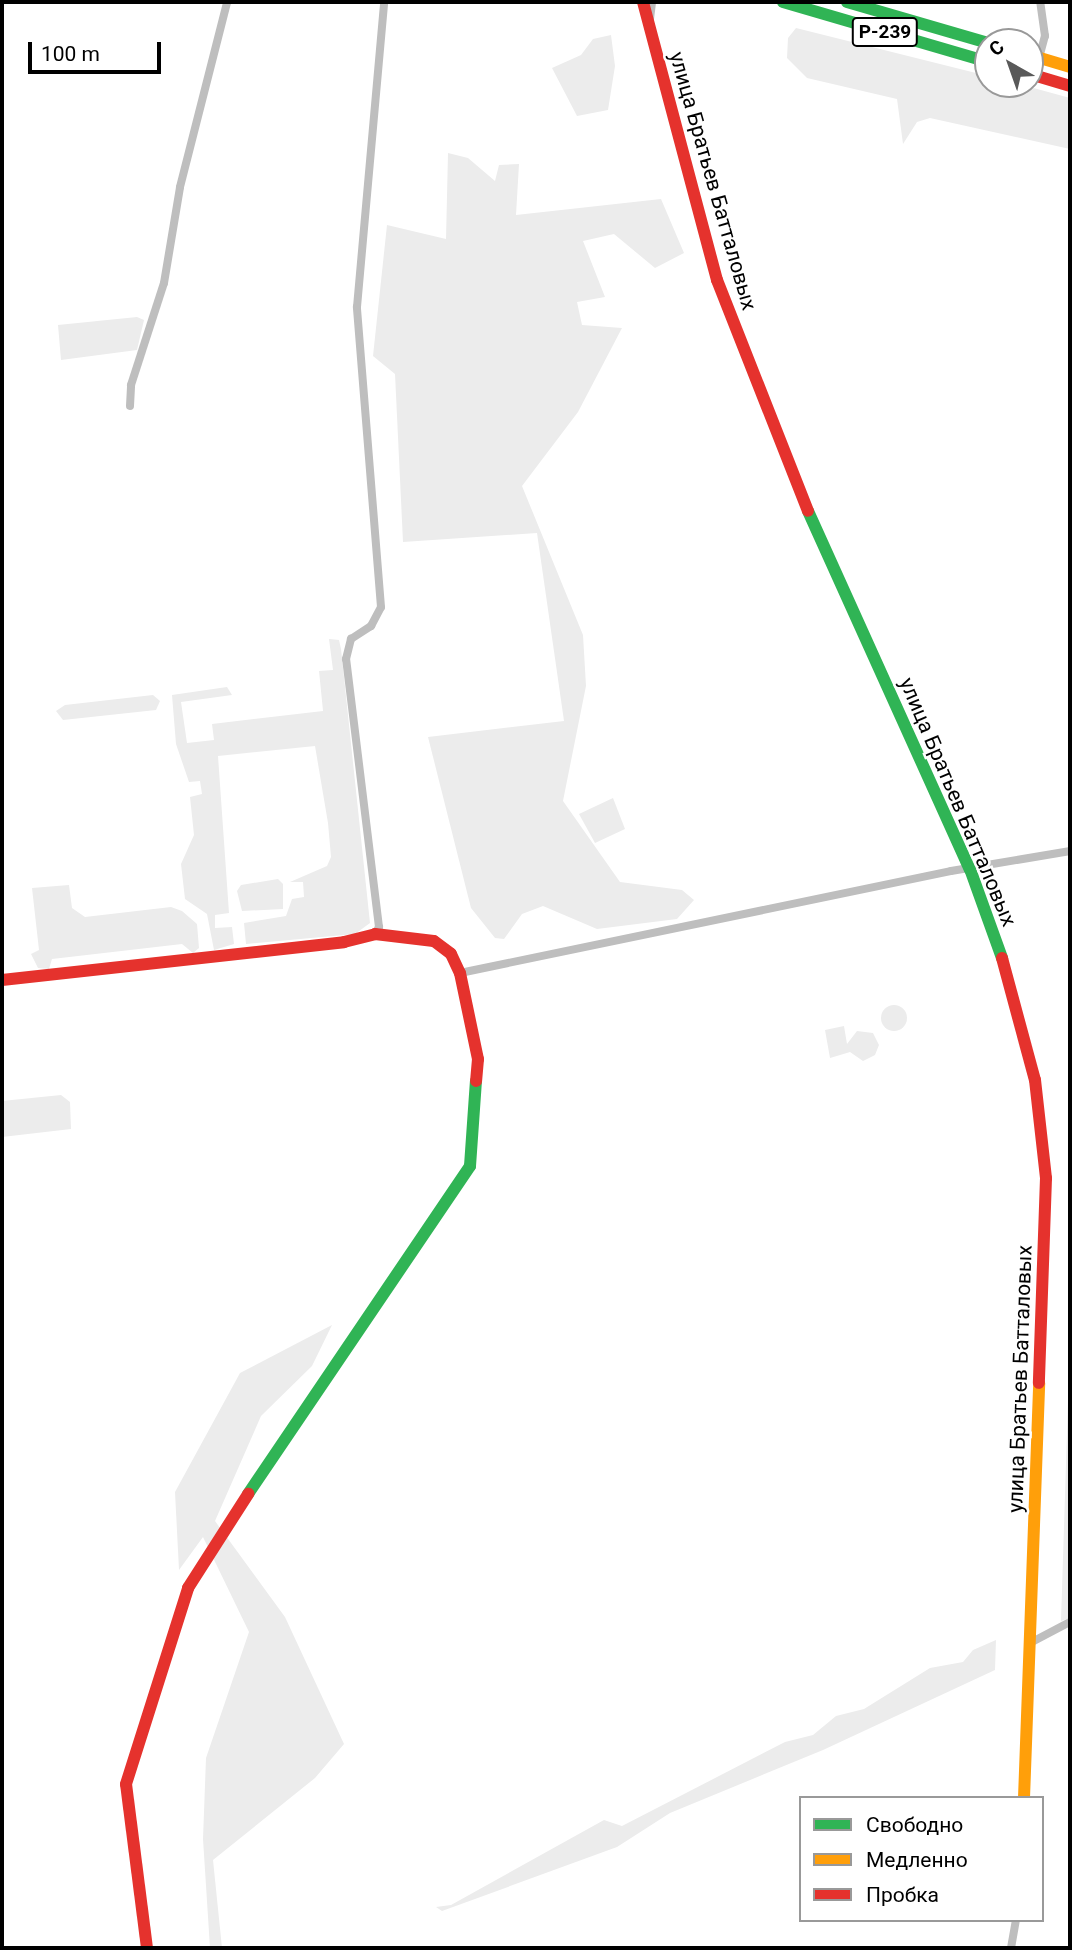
<!DOCTYPE html>
<html>
<head>
<meta charset="utf-8">
<style>
  body { margin:0 }
  #map { position:relative; width:1072px; height:1950px; overflow:hidden; background:#fff; font-family:Roboto,sans-serif }
  div>[style] { position:absolute }
  [style*='--x'] { left:calc(var(--x)*1px); top:calc(var(--y)*1px); width:calc(var(--w)*1px); rotate:calc(var(--a)*1deg) }
  .green>* { inset:0; background:#ececec }
  .round { border-radius:50% }
  .street>* { height:8px; margin:-4px; padding:0 4px; transform-origin:4px; border-radius:4px; background:#bebebe }
  .fast>* { height:12px; margin:-6px; padding:0 6px; transform-origin:6px; border-radius:6px; background:#30b455 }
  .slow>* { height:12px; margin:-6px; padding:0 6px; transform-origin:6px; border-radius:6px; background:#ff9f0a }
  .jam>* { height:12px; margin:-6px; padding:0 6px; transform-origin:6px; border-radius:6px; background:#e5322d }
  span { translate:-50% -50%; white-space:nowrap; text-align:center; line-height:1.15; -webkit-text-stroke:5px #fff; paint-order:stroke }
  .shield-label span { padding:2px 5px; background:#fff; border:2px solid; border-radius:5px; -webkit-text-stroke-width:0 }
  .shield-label { font-size:19px; color:#000; font-weight:700 }
  .street-label { font-size:21px; color:#000 }
  .frame { position:absolute; inset:0; border:4px solid #000; pointer-events:none }
  .legend { position:absolute; left:799px; top:1796px; width:245px; height:126px; box-sizing:border-box; background:#fff; border:2px solid #999; margin:0; padding:9px 12px; list-style:none; font-size:21px; color:#000 }
  .legend li { display:flex; align-items:center; gap:14px; height:35px }
  .legend b { width:35px; border:2px solid #999 }
  .north { position:absolute; left:974px; top:28px; width:70px; height:70px; box-sizing:border-box; background:#fff; border:2px solid #999; border-radius:50%; rotate:320deg; font-size:19px; font-weight:700; line-height:28px; text-align:center; color:#000 }
  .north::after { content:''; display:block; margin:auto; width:24px; height:32px; background:#595959; clip-path:polygon(50% 0,100% 100%,50% 72%,0 100%) }
  .scale { position:absolute; left:28px; top:42px; width:133px; height:32px; box-sizing:border-box; border:4px solid #000; border-top:0; padding-left:9px; font-size:21px; line-height:24px; white-space:nowrap; color:#000; -webkit-text-stroke:5px #fff; paint-order:stroke }
</style>
</head>
<body>
<div id="map">
  <div class="green">
    <div style="clip-path:polygon(796px 28px,988px 76px,988px 84px,1019px 84px,1070px 98px,1070px 149px,930px 118px,917px 122px,903px 144px,897px 99px,807px 78px,787px 58px,788px 38px)"></div>
    <div style="clip-path:polygon(611px 35px,615px 66px,608px 110px,577px 116px,552px 68px,581px 55px,593px 39px)"></div>
    <div style="clip-path:polygon(448px 153px,468px 158px,495px 181px,499px 165px,519px 164px,516px 215px,661px 199px,684px 253px,655px 268px,614px 234px,583px 241px,605px 297px,577px 302px,582px 325px,622px 328px,578px 412px,522px 486px,583px 635px,586px 686px,563px 801px,620px 882px,682px 890px,694px 900px,677px 919px,597px 929px,543px 906px,522px 914px,504px 939px,495px 938px,471px 908px,428px 737px,564px 721px,537px 533px,403px 542px,395px 374px,373px 356px,387px 225px,446px 239px)"></div>
    <div style="clip-path:polygon(137px 317px,144px 320px,137px 350px,61px 360px,58px 325px)"></div>
    <div style="clip-path:polygon(329px 639px,339px 640px,341px 649px,370px 923px,355px 934px,246px 944px,244px 923px,286px 916px,292px 899px,304px 897px,303px 882px,290px 882px,327px 866px,331px 857px,328px 823px,315px 746px,218px 756px,229px 913px,215px 915px,215px 928px,232px 927px,234px 944px,214px 950px,207px 914px,185px 899px,181px 864px,194px 835px,190px 797px,202px 794px,200px 781px,189px 782px,176px 744px,172px 695px,227px 687px,232px 695px,181px 702px,187px 743px,214px 740px,212px 724px,323px 711px,319px 671px,333px 670px)"></div>
    <div style="clip-path:polygon(153px 695px,160px 701px,156px 710px,63px 720px,56px 711px,65px 705px)"></div>
    <div style="clip-path:polygon(613px 798px,625px 829px,595px 843px,579px 814px)"></div>
    <div style="clip-path:polygon(278px 879px,283px 884px,283px 909px,242px 911px,237px 891px,241px 885px)"></div>
    <div style="clip-path:polygon(69px 885px,72px 908px,85px 917px,171px 907px,182px 911px,197px 924px,199px 948px,193px 953px,182px 944px,52px 959px,49px 969px,38px 968px,31px 954px,39px 950px,32px 888px)"></div>
    <div class="round" style="left:881px;top:1005px;width:26px;height:26px"></div>
    <div style="clip-path:polygon(844px 1026px,847px 1044px,857px 1031px,873px 1033px,879px 1045px,875px 1055px,863px 1061px,850px 1052px,830px 1058px,825px 1030px)"></div>
    <div style="clip-path:polygon(61px 1095px,70px 1102px,71px 1129px,2px 1137px,2px 1101px)"></div>
    <div style="clip-path:polygon(332px 1325px,312px 1366px,261px 1416px,215px 1521px,285px 1617px,344px 1744px,315px 1778px,213px 1860px,222px 1948px,210px 1948px,203px 1839px,206px 1758px,249px 1632px,203px 1537px,179px 1570px,175px 1492px,240px 1373px)"></div>
    <div style="clip-path:polygon(1070px 1338px,1070px 1618px,1061px 1621px)"></div>
    <div style="clip-path:polygon(996px 1640px,995px 1670px,823px 1750px,670px 1813px,617px 1847px,442px 1911px,436px 1907px,451px 1905px,604px 1820px,622px 1826px,785px 1742px,813px 1735px,836px 1716px,864px 1709px,930px 1668px,963px 1662px,973px 1650px)"></div>
  </div>
  <div class="street">
    <div style="--x:650;--y:19;--w:17;--a:-83"></div>
    <div style="--x:1039;--y:58;--w:23;--a:-75"></div>
    <div style="--x:1045;--y:36;--w:34;--a:-98"></div>
    <div style="--x:130;--y:406;--w:21;--a:-87"></div>
    <div style="--x:131;--y:385;--w:107;--a:-72.1"></div>
    <div style="--x:164;--y:283;--w:97;--a:-80.5"></div>
    <div style="--x:180;--y:187;--w:191;--a:-75.7"></div>
    <div style="--x:375;--y:934;--w:8;--a:-60"></div>
    <div style="--x:379;--y:927;--w:270;--a:-97"></div>
    <div style="--x:346;--y:659;--w:21;--a:-76"></div>
    <div style="--x:351;--y:639;--w:24;--a:-33"></div>
    <div style="--x:371;--y:626;--w:21;--a:-62"></div>
    <div style="--x:381;--y:607;--w:301;--a:-94.6"></div>
    <div style="--x:357;--y:307;--w:306;--a:-84.9"></div>
    <div style="--x:460;--y:973;--w:501;--a:-11.74"></div>
    <div style="--x:951;--y:871;--w:121;--a:-9.5"></div>
    <div style="--x:1030;--y:1643;--w:45;--a:-27.7"></div>
    <div style="--x:1011;--y:1948;--w:28;--a:-80"></div>
  </div>
  <div class="fast">
    <div style="--x:783;--y:2;--w:214;--a:16.3"></div>
    <div style="--x:847;--y:2;--w:147;--a:16.2"></div>
    <div style="--x:808;--y:511;--w:393;--a:65.7"></div>
    <div style="--x:970;--y:869;--w:95;--a:70.2"></div>
    <div style="--x:248;--y:1494;--w:396;--a:-55.9"></div>
    <div style="--x:470;--y:1166;--w:85;--a:-86"></div>
  </div>
  <div class="slow">
    <div style="--x:1030;--y:55;--w:42;--a:16.7"></div>
    <div style="--x:1024;--y:1798;--w:415;--a:-87.9"></div>
  </div>
  <div class="jam">
    <div style="--x:643;--y:2;--w:288;--a:75.1"></div>
    <div style="--x:717;--y:280;--w:248;--a:68.5"></div>
    <div style="--x:1030;--y:74;--w:42;--a:16.7"></div>
    <div style="--x:1002;--y:958;--w:126;--a:74.9"></div>
    <div style="--x:1035;--y:1080;--w:99;--a:83.6"></div>
    <div style="--x:1046;--y:1178;--w:205;--a:92"></div>
    <div style="--x:2;--y:980;--w:344;--a:-6.3"></div>
    <div style="--x:344;--y:942;--w:32;--a:-14"></div>
    <div style="--x:375;--y:934;--w:59;--a:6.8"></div>
    <div style="--x:434;--y:941;--w:21;--a:37"></div>
    <div style="--x:451;--y:954;--w:21;--a:65"></div>
    <div style="--x:460;--y:973;--w:88;--a:78.2"></div>
    <div style="--x:478;--y:1059;--w:22;--a:95"></div>
    <div style="--x:147;--y:1948;--w:165;--a:-97.3"></div>
    <div style="--x:126;--y:1784;--w:206;--a:-72.4"></div>
    <div style="--x:188;--y:1588;--w:112;--a:-57.4"></div>
  </div>
  <div class="shield-label">
    <span style="left:885px;top:32px">Р-239</span>
  </div>
  <div class="street-label">
    <span style="left:713px;top:181px;rotate:74deg">улица Братьев Батталовых</span>
    <span style="left:958px;top:802px;rotate:67deg">улица Братьев Батталовых</span>
    <span style="left:1020px;top:1379px;rotate:-88deg">улица Братьев Батталовых</span>
  </div>
  <div class="frame"></div>
  <ul class="legend">
  <li><b style="height:9px;background:#30b455"></b>Свободно</li>
  <li><b style="height:9px;background:#ff9f0a"></b>Медленно</li>
  <li><b style="height:9px;background:#e5322d"></b>Пробка</li>
  </ul>
  <div class="north">С</div>
  <div class="scale">100 m</div>
</div>
</body>
</html>
